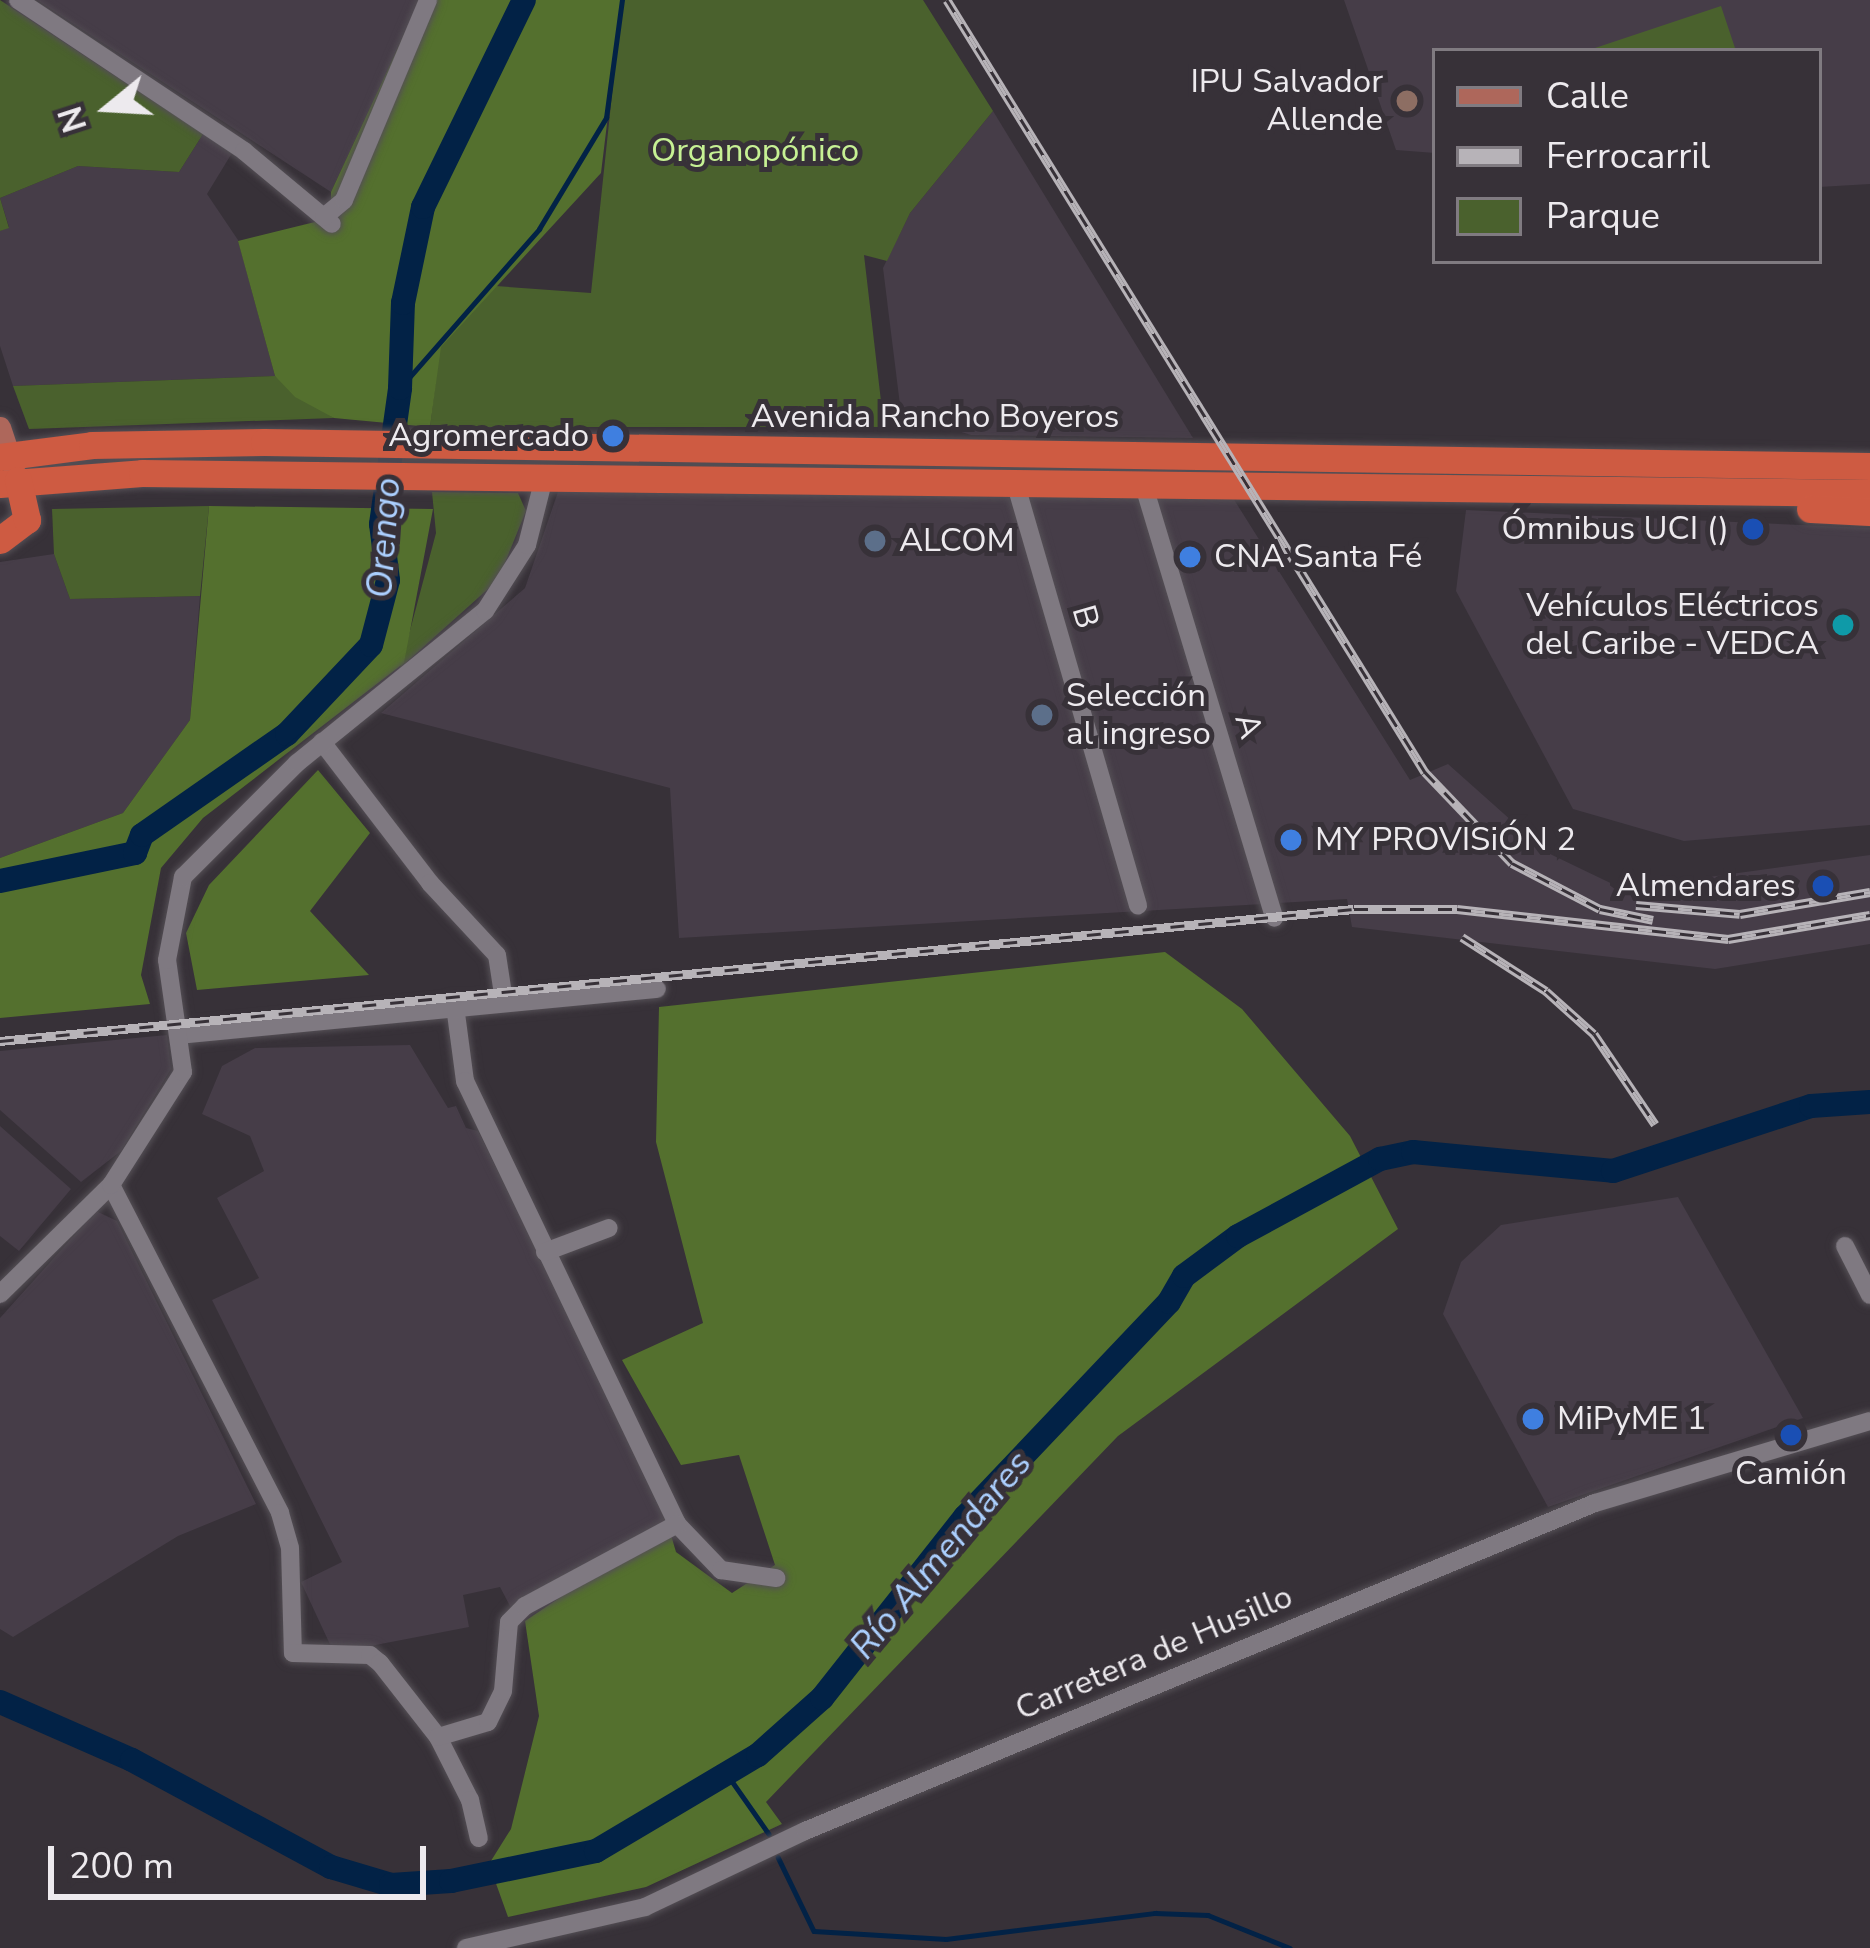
<!DOCTYPE html>
<html>
<head>
<meta charset="utf-8">
<style>
  body { margin:0 }
  #map { position:relative; width:1870px; height:1948px; overflow:hidden; background:#373138; font-family:"Nunito Sans",sans-serif }
  div>[style] { position:absolute }
  [style*='--x'] { left:calc(var(--x)*1px); top:calc(var(--y)*1px); width:calc(var(--w)*1px); rotate:calc(var(--a)*1deg) }
  .built>* { inset:0; background:#463d48 }
  .green>* { inset:0; background:#4a612d }
  .forest>* { inset:0; background:#54702e }
  .stream>* { height:4.5px; margin:-2.25px; padding:0 2.25px; transform-origin:2.25px; border-radius:2.25px; background:#022246 }
  .river>* { height:24px; margin:-12px; padding:0 12px; transform-origin:12px; border-radius:12px; background:#022246 }
  .roads { filter:drop-shadow(0 0 3px #544f55) drop-shadow(0 0 3px #544f55) }
  .minor>* { height:18px; margin:-9px; padding:0 9px; transform-origin:9px; border-radius:9px; background:#7f7981 }
  .major>* { height:21px; margin:-10.5px; padding:0 10.5px; transform-origin:10.5px; border-radius:10.5px; background:#ae675b }
  .highway>* { height:27px; margin:-13.5px; padding:0 13.5px; transform-origin:13.5px; border-radius:13.5px; background:#ce5b42 }
  .rail>* { height:9px; margin-top:-4.5px; transform-origin:0; background:repeating-linear-gradient(90deg,#373138 0 14px,#b7b3b8 0 28px); box-sizing:border-box; border-block:3px solid #b7b3b8 }
  .dots>* { width:33px; height:33px; translate:-50% -50%; box-sizing:border-box; border:6px solid #373138; border-radius:50% }
  span { translate:-50% -50%; white-space:nowrap; text-align:center; line-height:1.15; -webkit-text-stroke:10px #373138; paint-order:stroke }
  .poi-label { font-size:33px; color:#edeaee }
  .right { translate:-100% -50%; text-align:right }
  .left { translate:0 -50%; text-align:left }
  .park-label { font-size:33px; color:#c6f194 }
  .street-label { font-size:33px; color:#edeaee }
  .water-label { font-size:36px; color:#abcffe; font-style:italic }
  .legend { position:absolute; left:1432px; top:48px; width:390px; height:216px; box-sizing:border-box; background:#373138; border:3px solid #807b81; margin:0; padding:15px 21px; list-style:none; font-size:36px; color:#edeaee }
  .legend li { display:flex; align-items:center; gap:24px; height:60px }
  .legend b { width:60px; border:3px solid #807b81 }
  .north { position:absolute; left:48px; top:48px; width:120px; height:120px; -webkit-text-stroke:9px #373138; paint-order:stroke; rotate:252deg; font-size:33px; font-weight:700; line-height:48px; text-align:center; color:#edeaee }
  .north::after { content:''; display:block; margin:auto; width:42px; height:54px; background:#edeaee; clip-path:polygon(50% 0,100% 100%,50% 72%,0 100%) }
  .scale { position:absolute; left:48px; top:1846px; width:378px; height:54px; box-sizing:border-box; border:6px solid #edeaee; border-top:0; padding-left:15px; font-size:36px; line-height:42px; white-space:nowrap; color:#edeaee; -webkit-text-stroke:9px #373138; paint-order:stroke }
</style>
</head>
<body>
<div id="map">
  <div class="built">
    <div style="clip-path:polygon(37px 0,420px 0,331px 192px)"></div>
    <div style="clip-path:polygon(1344px 0,1870px 0,1870px 184px,1819px 187px,1819px 51px,1435px 51px,1435px 153px,1396px 150px)"></div>
    <div style="clip-path:polygon(993px 111px,1193px 438px,971px 435px,901px 413px,883px 268px,910px 213px)"></div>
    <div style="clip-path:polygon(203px 134px,232px 153px,207px 194px,238px 240px,275px 376px,13px 386px,0 346px,0 231px,9px 227px,0 198px,78px 166px,179px 172px)"></div>
    <div style="clip-path:polygon(560px 486px,1228px 490px,1410px 780px,1448px 764px,1548px 853px,1625px 890px,1679px 896px,1709px 877px,1870px 855px,1870px 944px,1715px 969px,1352px 927px,1347px 899px,679px 938px,670px 788px,381px 713px,525px 588px)"></div>
    <div style="clip-path:polygon(1466px 510px,1870px 528px,1870px 825px,1684px 841px,1573px 809px,1456px 591px)"></div>
    <div style="clip-path:polygon(54px 554px,70px 599px,200px 596px,190px 720px,123px 813px,0 858px,0 562px)"></div>
    <div style="clip-path:polygon(167px 1035px,171px 1069px,121px 1151px,81px 1182px,0 1110px,0 1051px)"></div>
    <div style="clip-path:polygon(410px 1045px,448px 1108px,456px 1106px,466px 1128px,478px 1131px,670px 1520px,511px 1608px,500px 1587px,463px 1595px,469px 1627px,334px 1653px,301px 1582px,342px 1562px,212px 1300px,259px 1278px,217px 1198px,264px 1171px,250px 1136px,202px 1114px,222px 1066px,255px 1048px)"></div>
    <div style="clip-path:polygon(0 1126px,71px 1189px,19px 1251px,0 1236px)"></div>
    <div style="clip-path:polygon(1678px 1197px,1803px 1418px,1548px 1507px,1443px 1314px,1461px 1262px,1501px 1225px)"></div>
    <div style="clip-path:polygon(96px 1211px,117px 1221px,256px 1504px,178px 1536px,13px 1637px,0 1629px,0 1318px)"></div>
  </div>
  <div class="green">
    <div style="clip-path:polygon(0 0,203px 134px,179px 172px,78px 166px,0 198px,9px 228px,0 231px)"></div>
    <div style="clip-path:polygon(622px 0,923px 0,993px 111px,910px 213px,887px 261px,864px 255px,884px 427px,430px 427px,440px 347px,496px 286px,591px 293px)"></div>
    <div style="clip-path:polygon(1721px 6px,1736px 51px,1586px 51px)"></div>
    <div style="clip-path:polygon(275px 376px,334px 418px,29px 429px,13px 386px)"></div>
    <div style="clip-path:polygon(432px 492px,518px 493px,526px 511px,498px 580px,400px 668px,436px 533px)"></div>
    <div style="clip-path:polygon(209px 506px,200px 596px,70px 599px,54px 554px,52px 509px)"></div>
  </div>
  <div class="forest">
    <div style="clip-path:polygon(420px 0,622px 0,601px 173px,441px 347px,430px 427px,334px 418px,295px 397px,275px 376px,238px 241px,331px 218px,331px 192px)"></div>
    <div style="clip-path:polygon(209px 506px,433px 509px,404px 663px,203px 818px,161px 868px,141px 975px,150px 1004px,0 1018px,0 858px,123px 813px,190px 720px)"></div>
    <div style="clip-path:polygon(318px 770px,370px 833px,310px 911px,369px 975px,197px 990px,186px 933px,209px 885px)"></div>
    <div style="clip-path:polygon(1165px 952px,1242px 1009px,1350px 1136px,1398px 1229px,1118px 1436px,766px 1802px,782px 1824px,646px 1887px,508px 1917px,489px 1864px,511px 1829px,539px 1716px,525px 1621px,668px 1525px,676px 1552px,732px 1593px,775px 1565px,739px 1455px,681px 1465px,622px 1360px,703px 1323px,656px 1142px,659px 1007px)"></div>
  </div>
  <div class="stream">
    <div style="--x:400;--y:388;--w:211;--a:-48.8"></div>
    <div style="--x:539;--y:229;--w:130;--a:-58.9"></div>
    <div style="--x:606;--y:118;--w:119;--a:-82.3"></div>
    <div style="--x:727;--y:1774;--w:73;--a:55"></div>
    <div style="--x:778;--y:1857;--w:82;--a:64.1"></div>
    <div style="--x:814;--y:1931;--w:132;--a:3.5"></div>
    <div style="--x:946;--y:1939;--w:211;--a:-7.1"></div>
    <div style="--x:1155;--y:1913;--w:53;--a:2.2"></div>
    <div style="--x:1208;--y:1915;--w:88;--a:21.9"></div>
  </div>
  <div class="river">
    <div style="--x:0;--y:881;--w:138;--a:-11.7"></div>
    <div style="--x:135;--y:853;--w:19;--a:-69"></div>
    <div style="--x:142;--y:835;--w:177;--a:-34.9"></div>
    <div style="--x:287;--y:734;--w:122;--a:-46.7"></div>
    <div style="--x:371;--y:645;--w:67;--a:-75.3"></div>
    <div style="--x:388;--y:580;--w:56;--a:-97.1"></div>
    <div style="--x:381;--y:524;--w:137;--a:-82"></div>
    <div style="--x:400;--y:388;--w:85;--a:-88"></div>
    <div style="--x:403;--y:303;--w:98;--a:-78.2"></div>
    <div style="--x:423;--y:207;--w:230;--a:-64"></div>
    <div style="--x:0;--y:1702;--w:144;--a:23.7"></div>
    <div style="--x:132;--y:1760;--w:226;--a:28.3"></div>
    <div style="--x:331;--y:1867;--w:63;--a:16.7"></div>
    <div style="--x:391;--y:1885;--w:60;--a:-3.8"></div>
    <div style="--x:451;--y:1881;--w:148;--a:-11.7"></div>
    <div style="--x:596;--y:1851;--w:188;--a:-30.7"></div>
    <div style="--x:758;--y:1755;--w:86;--a:-41.7"></div>
    <div style="--x:822;--y:1698;--w:231;--a:-51.7"></div>
    <div style="--x:965;--y:1517;--w:296;--a:-46.5"></div>
    <div style="--x:1169;--y:1302;--w:30;--a:-60"></div>
    <div style="--x:1184;--y:1276;--w:67;--a:-36.5"></div>
    <div style="--x:1238;--y:1236;--w:162;--a:-28.5"></div>
    <div style="--x:1380;--y:1159;--w:34;--a:-12"></div>
    <div style="--x:1413;--y:1152;--w:201;--a:5.4"></div>
    <div style="--x:1613;--y:1171;--w:208;--a:-18.2"></div>
    <div style="--x:1811;--y:1106;--w:59;--a:-3.9"></div>
  </div>
  <div class="roads">
    <div class="minor">
      <div style="--x:18;--y:0;--w:272;--a:33.7"></div>
      <div style="--x:244;--y:151;--w:114;--a:39.7"></div>
      <div style="--x:324;--y:217;--w:26;--a:-40"></div>
      <div style="--x:344;--y:200;--w:217;--a:-67.2"></div>
      <div style="--x:1015;--y:482;--w:441;--a:73.8"></div>
      <div style="--x:1143;--y:483;--w:454;--a:73.2"></div>
      <div style="--x:322;--y:742;--w:178;--a:52.5"></div>
      <div style="--x:430;--y:883;--w:98;--a:47.1"></div>
      <div style="--x:497;--y:955;--w:47;--a:81.3"></div>
      <div style="--x:455;--y:1006;--w:76;--a:82.4"></div>
      <div style="--x:465;--y:1081;--w:491;--a:64.4"></div>
      <div style="--x:677;--y:1524;--w:64;--a:46.3"></div>
      <div style="--x:721;--y:1570;--w:56;--a:8.3"></div>
      <div style="--x:179;--y:1035;--w:480;--a:-5.5"></div>
      <div style="--x:111;--y:1185;--w:369;--a:62.7"></div>
      <div style="--x:280;--y:1513;--w:36;--a:74"></div>
      <div style="--x:290;--y:1548;--w:105;--a:88.4"></div>
      <div style="--x:293;--y:1653;--w:77;--a:1.5"></div>
      <div style="--x:370;--y:1655;--w:13;--a:39"></div>
      <div style="--x:380;--y:1663;--w:94;--a:51.9"></div>
      <div style="--x:438;--y:1737;--w:71;--a:63.1"></div>
      <div style="--x:470;--y:1800;--w:39;--a:77"></div>
      <div style="--x:1845;--y:1246;--w:55;--a:63"></div>
      <div style="--x:545;--y:1252;--w:68;--a:-20.6"></div>
      <div style="--x:0;--y:1294;--w:156;--a:-44.5"></div>
      <div style="--x:111;--y:1185;--w:134;--a:-57.5"></div>
      <div style="--x:183;--y:1072;--w:113;--a:-98.1"></div>
      <div style="--x:167;--y:960;--w:85;--a:-79.1"></div>
      <div style="--x:183;--y:877;--w:161;--a:-45"></div>
      <div style="--x:297;--y:763;--w:242;--a:-39"></div>
      <div style="--x:485;--y:611;--w:78;--a:-57.5"></div>
      <div style="--x:527;--y:545;--w:69;--a:-75.8"></div>
      <div style="--x:438;--y:1737;--w:52;--a:-16.7"></div>
      <div style="--x:488;--y:1722;--w:34;--a:-64"></div>
      <div style="--x:503;--y:1691;--w:69;--a:-85"></div>
      <div style="--x:509;--y:1622;--w:23;--a:-45"></div>
      <div style="--x:525;--y:1606;--w:173;--a:-28.3"></div>
      <div style="--x:466;--y:1948;--w:184;--a:-12.9"></div>
      <div style="--x:645;--y:1907;--w:177;--a:-25.4"></div>
      <div style="--x:805;--y:1831;--w:855;--a:-22.55"></div>
      <div style="--x:1595;--y:1503;--w:287;--a:-16.6"></div>
    </div>
    <div class="major">
      <div style="--x:0;--y:427;--w:44;--a:71.6"></div>
    </div>
    <div class="highway">
      <div style="--x:0;--y:457;--w:93;--a:-7.4"></div>
      <div style="--x:92;--y:445;--w:172;--a:-1"></div>
      <div style="--x:264;--y:442;--w:1606;--a:0.86"></div>
      <div style="--x:0;--y:484;--w:142;--a:-4.4"></div>
      <div style="--x:142;--y:473;--w:1728;--a:0.66"></div>
      <div style="--x:1810;--y:509;--w:60;--a:2.9"></div>
      <div style="--x:0;--y:540;--w:34;--a:-37"></div>
      <div style="--x:27;--y:520;--w:41;--a:-102.7"></div>
    </div>
  </div>
  <div class="rail">
    <div style="--x:947;--y:0;--w:908;--a:58.24"></div>
    <div style="--x:1425;--y:772;--w:126;--a:46.3"></div>
    <div style="--x:1512;--y:863;--w:99;--a:27.6"></div>
    <div style="--x:1600;--y:909;--w:54;--a:11.7"></div>
    <div style="--x:1636;--y:905;--w:104;--a:4.9"></div>
    <div style="--x:1740;--y:914;--w:132;--a:-9.6"></div>
    <div style="--x:1462;--y:937;--w:100;--a:32.7"></div>
    <div style="--x:1546;--y:991;--w:64;--a:41.9"></div>
    <div style="--x:1594;--y:1034;--w:109;--a:55.9"></div>
    <div style="--x:0;--y:1041;--w:1360;--a:-5.57"></div>
    <div style="--x:1354;--y:909;--w:103;--a:0"></div>
    <div style="--x:1457;--y:909;--w:273;--a:6.3"></div>
    <div style="--x:1728;--y:939;--w:144;--a:-9.6"></div>
  </div>
  <div class="dots">
    <div style="left:1407px;top:101px;background:#8d6e63"></div>
    <div style="left:613px;top:436px;background:#3f7fe0"></div>
    <div style="left:1753px;top:529px;background:#1a4fb4"></div>
    <div style="left:875px;top:541px;background:#5c6f8a"></div>
    <div style="left:1190px;top:557px;background:#3f7fe0"></div>
    <div style="left:1843px;top:625px;background:#0f9aa8"></div>
    <div style="left:1042px;top:715px;background:#5c6f8a"></div>
    <div style="left:1291px;top:840px;background:#3f7fe0"></div>
    <div style="left:1823px;top:886px;background:#1a4fb4"></div>
    <div style="left:1533px;top:1419px;background:#3f7fe0"></div>
    <div style="left:1791px;top:1435px;background:#1a4fb4"></div>
  </div>
  <div class="poi-label">
    <span class="right" style="left:1383px;top:101px">IPU Salvador<br>Allende</span>
    <span class="right" style="left:589px;top:436px">Agromercado</span>
    <span class="right" style="left:1729px;top:529px">Ómnibus UCI ()</span>
    <span class="left" style="left:899px;top:541px">ALCOM</span>
    <span class="left" style="left:1214px;top:557px">CNA Santa Fé</span>
    <span class="right" style="left:1819px;top:625px">Vehículos Eléctricos<br>del Caribe - VEDCA</span>
    <span class="left" style="left:1066px;top:715px">Selección<br>al ingreso</span>
    <span class="left" style="left:1315px;top:840px">MY PROVISiÓN 2</span>
    <span class="right" style="left:1796px;top:886px">Almendares</span>
    <span class="left" style="left:1557px;top:1419px">MiPyME 1</span>
    <span style="left:1791px;top:1474px">Camión</span>
  </div>
  <div class="park-label">
    <span style="left:755px;top:151px">Organopónico</span>
  </div>
  <div class="street-label">
    <span style="left:935px;top:417px">Avenida Rancho Boyeros</span>
    <span style="left:1085px;top:617px;rotate:74deg">B</span>
    <span style="left:1248px;top:726px;rotate:73deg">A</span>
    <span style="left:1154px;top:1653px;rotate:-23deg">Carretera de Husillo</span>
  </div>
  <div class="water-label">
    <span style="left:384px;top:538px;rotate:-86deg">Orengo</span>
    <span style="left:941px;top:1555px;rotate:-50deg">Río Almendares</span>
  </div>
  <ul class="legend">
  <li><b style="height:15px;background:#ae675b"></b>Calle</li>
  <li><b style="height:15px;background:#b7b3b8"></b>Ferrocarril</li>
  <li><b style="height:33px;background:#4a612d"></b>Parque</li>
  </ul>
  <div class="north">N</div>
  <div class="scale">200 m</div>
</div>
</body>
</html>
